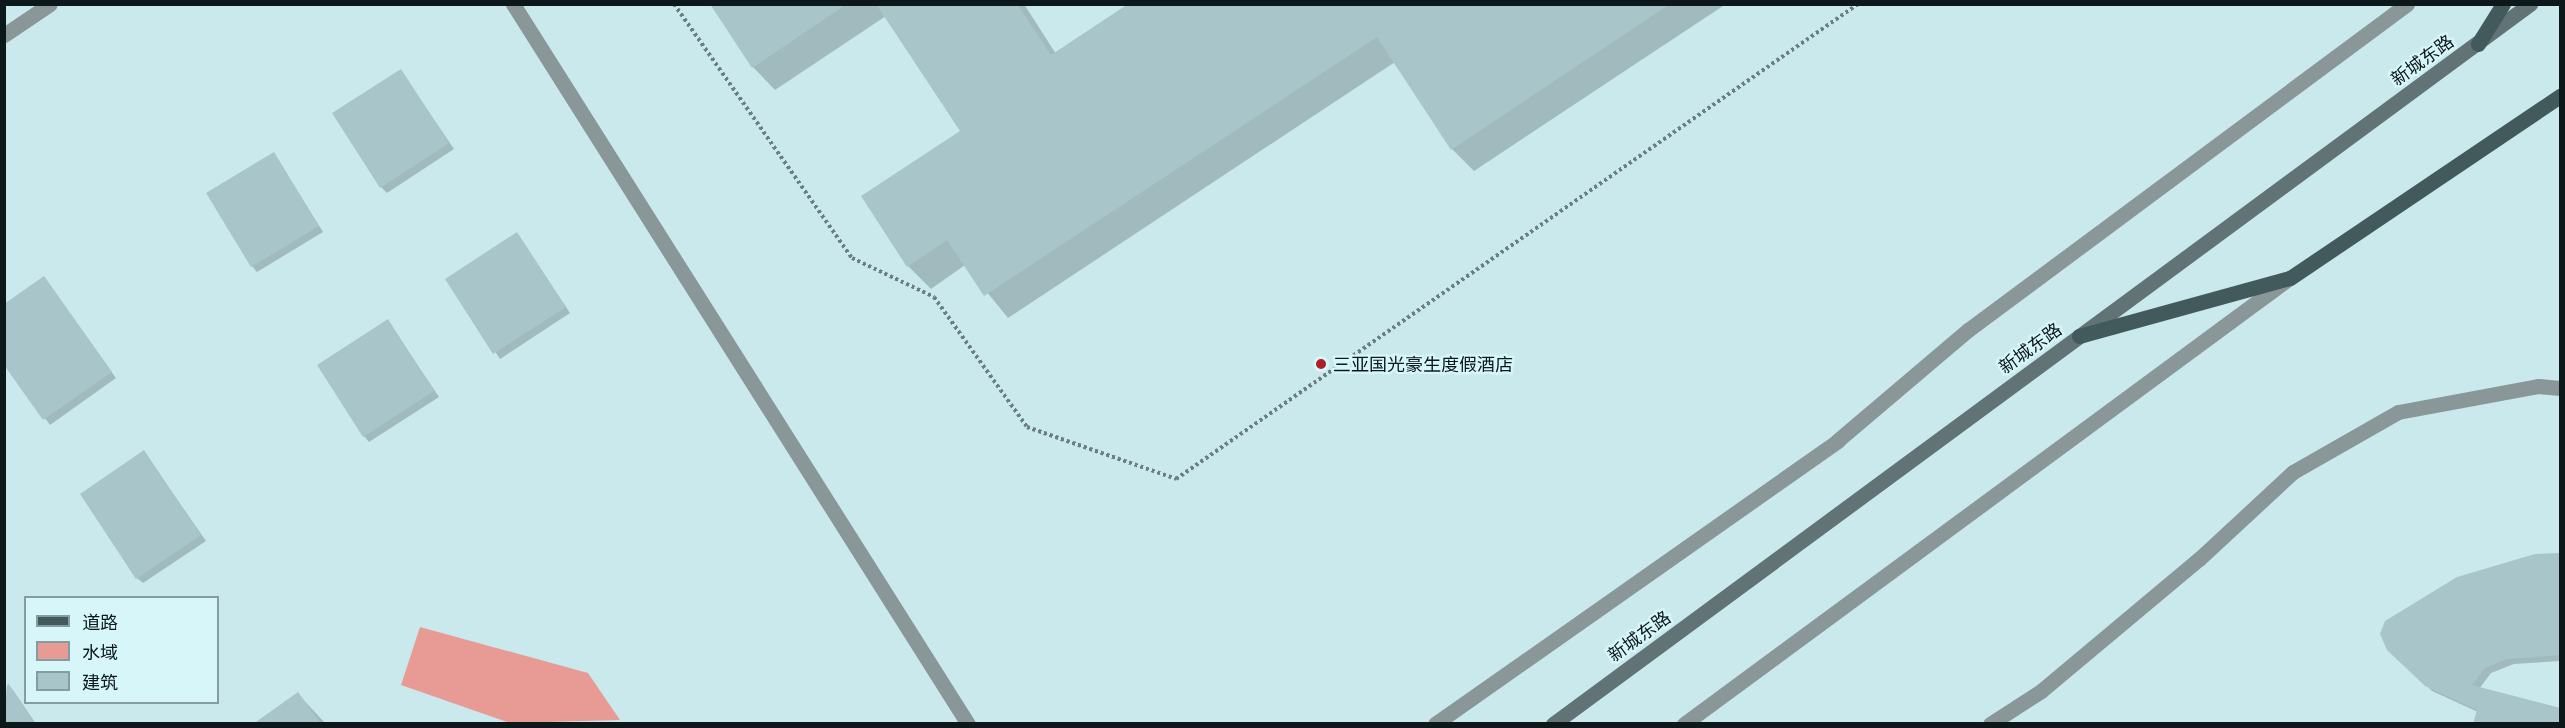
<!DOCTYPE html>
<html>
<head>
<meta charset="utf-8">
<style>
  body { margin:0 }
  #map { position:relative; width:2565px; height:728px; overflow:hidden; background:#cae9ed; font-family:Lato,"Noto Sans SC",sans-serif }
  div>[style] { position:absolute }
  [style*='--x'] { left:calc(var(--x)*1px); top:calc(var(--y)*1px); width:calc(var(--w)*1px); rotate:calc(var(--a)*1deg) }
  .water>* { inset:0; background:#e79b94 }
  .shadow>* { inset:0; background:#0003 }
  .building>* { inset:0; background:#a8c6ca }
  .path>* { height:4px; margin-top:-2px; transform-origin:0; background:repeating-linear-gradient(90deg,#6b7f82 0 3px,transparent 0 6px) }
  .service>* { height:15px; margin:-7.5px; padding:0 7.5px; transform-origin:7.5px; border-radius:7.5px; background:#8a9799 }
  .minor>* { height:15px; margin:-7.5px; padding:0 7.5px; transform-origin:7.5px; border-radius:7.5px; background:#8a9799 }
  .secondary>* { height:15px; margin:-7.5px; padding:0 7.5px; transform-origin:7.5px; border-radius:7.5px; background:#617375 }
  .primary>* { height:15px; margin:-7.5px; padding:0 7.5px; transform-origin:7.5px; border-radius:7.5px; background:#435a5d }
  .dots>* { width:16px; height:16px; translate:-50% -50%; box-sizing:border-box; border:3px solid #d7f6fa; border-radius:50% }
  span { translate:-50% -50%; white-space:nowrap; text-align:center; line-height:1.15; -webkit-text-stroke:4.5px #d7f6fa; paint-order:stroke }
  .street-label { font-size:18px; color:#0d181a }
  .poi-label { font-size:18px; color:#0d181a }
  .left { translate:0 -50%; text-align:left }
  .frame { position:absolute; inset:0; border:6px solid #0d181a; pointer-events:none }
  .legend { position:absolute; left:24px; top:596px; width:195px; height:108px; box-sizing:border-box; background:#d7f6fa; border:2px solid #869da0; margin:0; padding:8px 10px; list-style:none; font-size:18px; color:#0d181a }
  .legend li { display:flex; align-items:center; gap:12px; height:30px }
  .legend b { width:30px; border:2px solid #869da0 }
</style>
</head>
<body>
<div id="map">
  <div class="water">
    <div style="clip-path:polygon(420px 627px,588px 673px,620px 720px,510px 723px,401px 685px)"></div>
  </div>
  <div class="shadow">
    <div style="clip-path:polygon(712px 4px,1024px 4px,1056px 54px,1130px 4px,1726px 4px,1474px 171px,1452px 149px,1395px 62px,1008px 318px,965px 265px,931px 289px,908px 266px,962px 131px,886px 16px,775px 90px,753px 67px)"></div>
    <div style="clip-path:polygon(401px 71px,454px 149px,387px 193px,381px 187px)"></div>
    <div style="clip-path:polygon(274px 154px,323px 232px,257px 272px,252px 266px)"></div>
    <div style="clip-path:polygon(517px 234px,570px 313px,500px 359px,447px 279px)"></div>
    <div style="clip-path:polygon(44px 278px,116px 378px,50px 425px,4px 362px)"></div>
    <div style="clip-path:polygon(388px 321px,439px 397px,369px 442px,364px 436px)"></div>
    <div style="clip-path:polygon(144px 452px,206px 541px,143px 583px,137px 578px)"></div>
    <div style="clip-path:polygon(2535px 555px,2560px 555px,2560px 661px,2514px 664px,2491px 673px,2479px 689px,2560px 708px,2560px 724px,2474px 724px,2478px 712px,2432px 691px,2389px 649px)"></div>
    <div style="clip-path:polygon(7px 685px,13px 690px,36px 724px,4px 724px)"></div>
    <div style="clip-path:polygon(298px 694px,326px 724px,256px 724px)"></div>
  </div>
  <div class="building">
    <div style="clip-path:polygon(710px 4px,847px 4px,752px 68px)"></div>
    <div style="clip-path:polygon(876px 4px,1017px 4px,1051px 55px,1128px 4px,1670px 4px,1451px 150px,1377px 37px,984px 296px,947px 240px,907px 267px,861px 196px,960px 131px)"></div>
    <div style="clip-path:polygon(401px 69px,449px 143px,380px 188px,332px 113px)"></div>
    <div style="clip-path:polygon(274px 152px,319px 226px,251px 267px,206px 193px)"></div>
    <div style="clip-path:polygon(517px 232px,566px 307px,493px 354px,445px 279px)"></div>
    <div style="clip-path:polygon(44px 276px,112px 372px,43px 420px,4px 365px,4px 304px)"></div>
    <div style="clip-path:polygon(388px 319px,434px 391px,363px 437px,317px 365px)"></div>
    <div style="clip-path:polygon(144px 450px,201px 535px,136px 579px,80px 494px)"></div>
    <div style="clip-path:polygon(2560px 553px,2560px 655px,2507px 659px,2485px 668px,2472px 685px,2560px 708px,2560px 724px,2473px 724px,2477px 710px,2425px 686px,2387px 650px,2380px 634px,2385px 621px,2457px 577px,2535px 554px)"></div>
    <div style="clip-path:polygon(8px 683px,35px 724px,4px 724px)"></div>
    <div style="clip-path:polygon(298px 692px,321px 724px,253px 724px)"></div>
  </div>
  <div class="path">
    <div style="--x:674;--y:4;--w:310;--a:55"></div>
    <div style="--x:852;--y:258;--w:91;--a:25.4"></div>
    <div style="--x:934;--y:297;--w:160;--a:54.4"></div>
    <div style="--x:1027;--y:427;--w:158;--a:19.2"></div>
    <div style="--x:1176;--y:479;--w:831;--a:-34.86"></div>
  </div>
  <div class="service">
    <div style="--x:1435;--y:724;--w:492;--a:-35.1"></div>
    <div style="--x:1837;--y:441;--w:172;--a:-40.3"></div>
    <div style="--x:1968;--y:330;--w:547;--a:-36.6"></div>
    <div style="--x:1684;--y:724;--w:750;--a:-36.38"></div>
    <div style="--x:1990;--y:724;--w:61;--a:-32.9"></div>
    <div style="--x:2041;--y:691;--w:206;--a:-39.9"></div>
    <div style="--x:2199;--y:559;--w:128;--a:-42.8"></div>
    <div style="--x:2293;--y:472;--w:121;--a:-29.7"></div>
    <div style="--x:2398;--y:412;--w:142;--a:-10.5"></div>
    <div style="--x:2538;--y:386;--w:22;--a:5"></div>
  </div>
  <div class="minor">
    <div style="--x:513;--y:4;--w:852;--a:57.71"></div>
    <div style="--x:4;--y:35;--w:55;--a:-34"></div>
  </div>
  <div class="secondary">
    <div style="--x:1553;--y:724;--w:1214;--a:-36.39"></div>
  </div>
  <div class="primary">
    <div style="--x:2478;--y:44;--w:47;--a:-58"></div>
    <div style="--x:2079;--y:336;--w:219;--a:-15.4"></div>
    <div style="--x:2290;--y:278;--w:326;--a:-34"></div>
  </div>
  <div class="dots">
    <div style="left:1321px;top:364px;background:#af1d25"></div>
  </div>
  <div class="street-label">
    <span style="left:2422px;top:60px;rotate:-36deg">新城东路</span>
    <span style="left:2030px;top:348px;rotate:-36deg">新城东路</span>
    <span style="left:1639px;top:636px;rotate:-36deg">新城东路</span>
  </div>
  <div class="poi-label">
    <span class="left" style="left:1333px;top:364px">三亚国光豪生度假酒店</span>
  </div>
  <div class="frame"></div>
  <ul class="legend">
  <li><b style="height:8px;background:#435a5d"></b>道路</li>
  <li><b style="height:16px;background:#e79b94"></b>水域</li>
  <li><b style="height:16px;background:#a8c6ca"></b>建筑</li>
  </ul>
</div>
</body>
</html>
